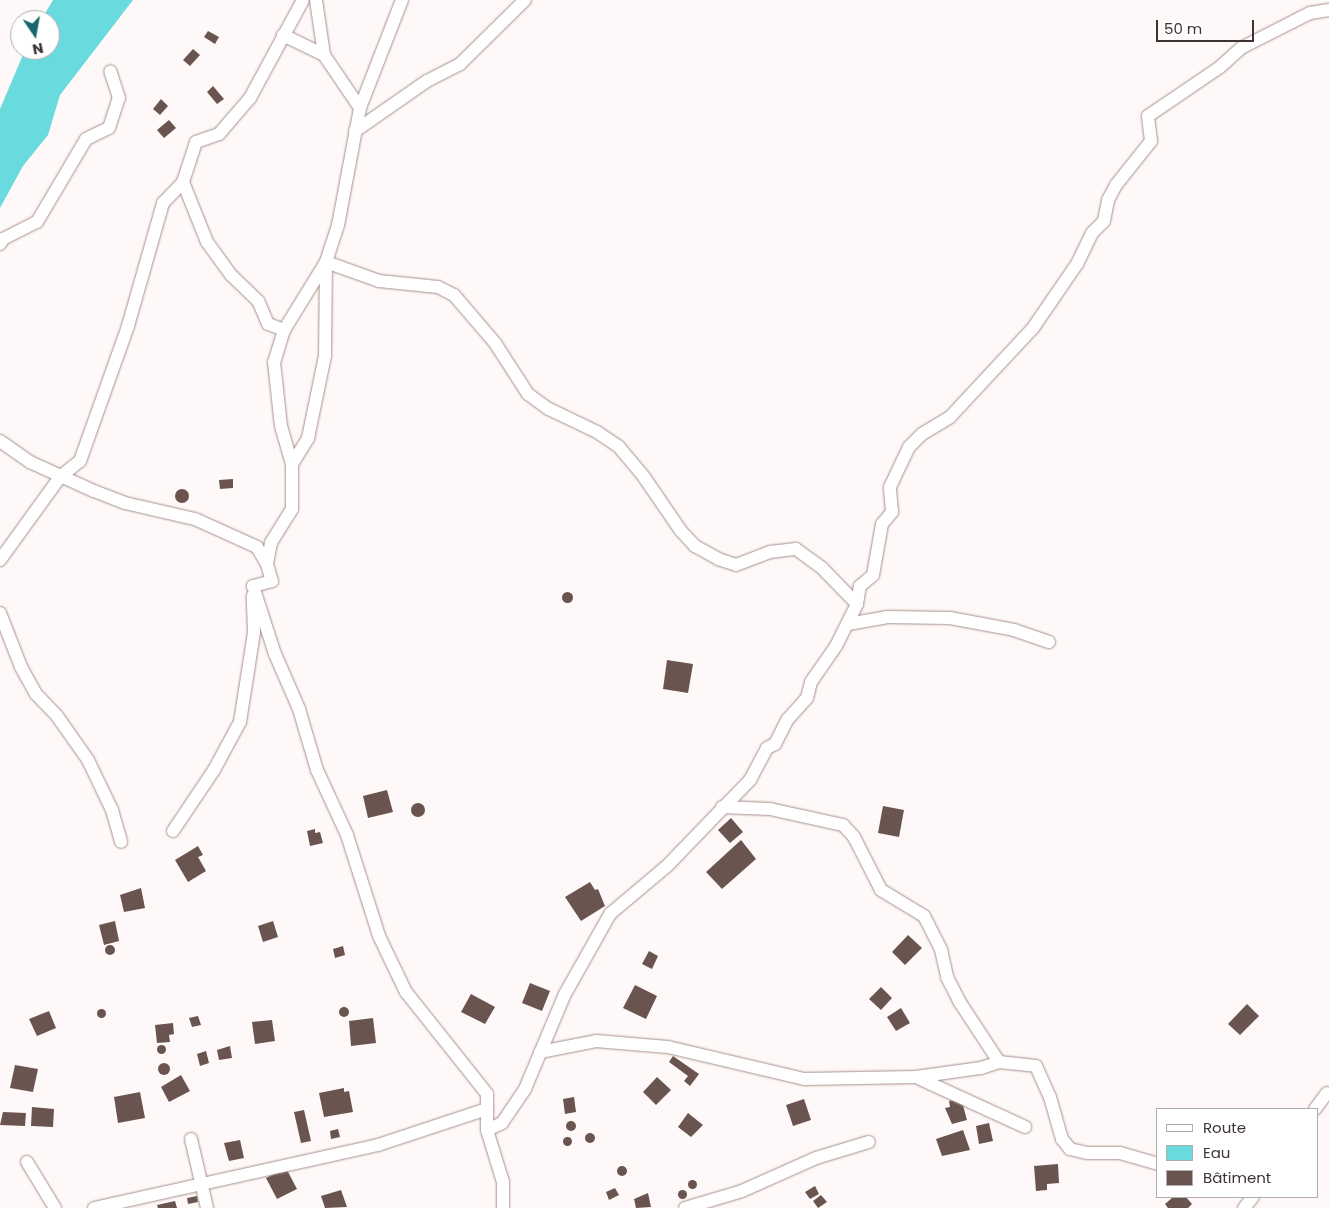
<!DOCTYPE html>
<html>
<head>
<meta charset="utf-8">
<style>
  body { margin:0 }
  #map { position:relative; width:1329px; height:1208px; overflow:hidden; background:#fef9f8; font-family:Poppins,sans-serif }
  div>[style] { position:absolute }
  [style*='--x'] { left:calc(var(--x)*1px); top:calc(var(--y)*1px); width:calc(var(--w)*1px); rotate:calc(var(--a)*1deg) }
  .water>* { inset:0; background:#69dade }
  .building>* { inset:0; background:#695450 }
  .round { border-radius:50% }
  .roads { filter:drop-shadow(0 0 1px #a78f8b) drop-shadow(0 0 1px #a78f8b) }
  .street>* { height:12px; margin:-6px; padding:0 6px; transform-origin:6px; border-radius:6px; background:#fff }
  span { translate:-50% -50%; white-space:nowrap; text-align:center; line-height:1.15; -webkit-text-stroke:5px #fff; paint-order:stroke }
  .legend { position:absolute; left:1156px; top:1108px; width:162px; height:90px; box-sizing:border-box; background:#fff; border:1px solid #b1adad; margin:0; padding:6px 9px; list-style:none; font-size:15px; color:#3d3331 }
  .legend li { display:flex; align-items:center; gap:10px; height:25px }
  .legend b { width:25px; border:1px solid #b1adad }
  .north { position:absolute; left:10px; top:10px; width:50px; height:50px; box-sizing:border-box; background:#fff; border:1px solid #b1adad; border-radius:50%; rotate:168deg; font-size:14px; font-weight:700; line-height:20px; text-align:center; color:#3d3331 }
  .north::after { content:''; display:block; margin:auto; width:18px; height:22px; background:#19676a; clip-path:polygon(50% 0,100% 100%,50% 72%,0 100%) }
  .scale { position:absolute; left:1156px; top:20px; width:98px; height:22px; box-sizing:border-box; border:2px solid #3d3331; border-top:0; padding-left:6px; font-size:15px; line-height:18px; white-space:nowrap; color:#3d3331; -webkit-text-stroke:4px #fff; paint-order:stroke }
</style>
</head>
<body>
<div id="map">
  <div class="water">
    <div style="clip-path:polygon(53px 0,133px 0,60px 95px,48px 135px,23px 166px,0 208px,0 109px,25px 50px,50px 50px,50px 20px,41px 20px)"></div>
  </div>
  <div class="building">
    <div style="clip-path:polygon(208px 31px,219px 37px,215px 44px,204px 37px)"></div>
    <div style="clip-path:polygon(193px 49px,200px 55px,190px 66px,183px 60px)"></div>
    <div style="clip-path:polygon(213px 86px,224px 99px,217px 104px,207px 92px)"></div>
    <div style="clip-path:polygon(161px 99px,168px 106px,160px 115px,153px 109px)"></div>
    <div style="clip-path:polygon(169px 120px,176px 128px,164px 138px,157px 130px)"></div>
    <div style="clip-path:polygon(233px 479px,233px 488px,220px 489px,219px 480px)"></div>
    <div class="round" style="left:175px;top:489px;width:14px;height:14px"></div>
    <div class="round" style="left:561.5px;top:591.5px;width:11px;height:11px"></div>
    <div style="clip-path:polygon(667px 660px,693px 664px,688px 693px,663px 689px)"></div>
    <div style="clip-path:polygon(387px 790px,393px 812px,368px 818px,363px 796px)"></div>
    <div class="round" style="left:411px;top:803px;width:14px;height:14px"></div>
    <div style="clip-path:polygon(883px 806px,904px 810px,899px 837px,878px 833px)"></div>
    <div style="clip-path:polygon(731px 818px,743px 832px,730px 843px,718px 830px)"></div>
    <div style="clip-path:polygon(315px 829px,315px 833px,320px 832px,323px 843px,310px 846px,307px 831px)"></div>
    <div style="clip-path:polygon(741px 840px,756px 859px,722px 889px,706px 872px)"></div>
    <div style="clip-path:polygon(198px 846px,203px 855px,198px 857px,206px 871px,188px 882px,175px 860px)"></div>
    <div style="clip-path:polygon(590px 882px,595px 890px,598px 889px,605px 906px,581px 921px,565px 897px)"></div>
    <div style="clip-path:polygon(141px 888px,145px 908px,124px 912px,120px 895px)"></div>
    <div style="clip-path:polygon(115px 921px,119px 941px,104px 945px,99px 925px)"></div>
    <div style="clip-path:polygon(273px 921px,278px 937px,263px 942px,258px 926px)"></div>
    <div style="clip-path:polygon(908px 935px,922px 948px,905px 965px,892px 952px)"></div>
    <div class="round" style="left:105px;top:945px;width:10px;height:10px"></div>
    <div style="clip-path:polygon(343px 946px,345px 955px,335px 958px,333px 949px)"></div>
    <div style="clip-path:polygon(649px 951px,658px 956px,652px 969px,642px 964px)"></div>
    <div style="clip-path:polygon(530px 983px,550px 991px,542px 1011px,522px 1003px)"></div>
    <div style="clip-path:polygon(635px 985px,657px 996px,646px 1019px,623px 1008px)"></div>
    <div style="clip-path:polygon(881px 987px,892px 998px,881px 1010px,869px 999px)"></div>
    <div style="clip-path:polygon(471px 994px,495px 1007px,485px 1024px,461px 1012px)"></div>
    <div style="clip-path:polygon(1247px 1004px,1259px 1016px,1240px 1035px,1228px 1024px)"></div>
    <div class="round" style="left:339px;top:1007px;width:10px;height:10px"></div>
    <div style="clip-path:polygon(901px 1008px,910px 1023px,896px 1031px,887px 1017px)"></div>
    <div class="round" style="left:96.5px;top:1008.5px;width:9px;height:9px"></div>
    <div style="clip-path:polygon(49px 1011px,56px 1028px,37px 1036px,29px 1019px)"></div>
    <div style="clip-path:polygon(198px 1016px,201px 1025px,192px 1027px,189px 1018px)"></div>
    <div style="clip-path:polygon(373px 1018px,376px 1043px,351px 1046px,349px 1021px)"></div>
    <div style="clip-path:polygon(272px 1020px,275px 1041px,255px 1044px,252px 1022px)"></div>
    <div style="clip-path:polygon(173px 1023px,174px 1034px,169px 1035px,170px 1042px,157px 1043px,155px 1025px)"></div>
    <div class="round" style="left:156.5px;top:1044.5px;width:9px;height:9px"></div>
    <div style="clip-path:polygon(230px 1046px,232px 1058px,219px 1060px,217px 1050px)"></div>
    <div style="clip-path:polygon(206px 1051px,209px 1063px,200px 1066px,197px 1054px)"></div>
    <div style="clip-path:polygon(673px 1056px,699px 1074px,690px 1086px,684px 1081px,688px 1076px,669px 1062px)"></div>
    <div class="round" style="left:158px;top:1063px;width:12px;height:12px"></div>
    <div style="clip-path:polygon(15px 1065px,38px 1069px,33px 1092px,10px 1088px)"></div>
    <div style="clip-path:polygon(181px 1075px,190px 1091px,169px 1102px,161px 1087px)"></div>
    <div style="clip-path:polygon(657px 1077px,671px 1090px,656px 1105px,643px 1092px)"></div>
    <div style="clip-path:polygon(344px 1088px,344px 1092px,349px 1091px,353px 1112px,324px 1117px,319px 1093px)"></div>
    <div style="clip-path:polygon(140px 1092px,145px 1118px,118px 1123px,114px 1097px)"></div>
    <div style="clip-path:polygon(574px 1097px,576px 1112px,565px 1114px,563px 1099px)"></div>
    <div style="clip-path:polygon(961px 1098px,967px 1120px,952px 1124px,945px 1108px,950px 1107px,949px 1101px)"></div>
    <div style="clip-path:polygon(804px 1099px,811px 1120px,793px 1126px,786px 1105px)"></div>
    <div style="clip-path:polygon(32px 1107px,54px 1109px,53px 1127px,31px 1126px)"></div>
    <div style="clip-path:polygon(304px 1110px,311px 1141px,301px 1143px,294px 1112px)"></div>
    <div style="clip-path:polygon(3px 1112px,26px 1113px,25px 1126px,0 1125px)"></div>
    <div style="clip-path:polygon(688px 1113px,703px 1125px,691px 1137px,678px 1127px)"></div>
    <div class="round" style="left:566px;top:1121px;width:10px;height:10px"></div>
    <div style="clip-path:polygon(989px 1123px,993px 1141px,979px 1144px,976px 1126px)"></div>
    <div style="clip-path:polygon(338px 1129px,340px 1137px,331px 1139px,330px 1131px)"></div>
    <div style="clip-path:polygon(963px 1130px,970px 1150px,942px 1156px,936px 1139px)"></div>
    <div class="round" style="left:585px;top:1133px;width:10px;height:10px"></div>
    <div class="round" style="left:562.5px;top:1136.5px;width:9px;height:9px"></div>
    <div style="clip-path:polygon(240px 1140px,244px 1158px,229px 1161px,224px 1143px)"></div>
    <div style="clip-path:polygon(1058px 1164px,1059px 1183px,1047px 1184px,1047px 1190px,1036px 1191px,1034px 1166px)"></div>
    <div class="round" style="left:617px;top:1166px;width:10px;height:10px"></div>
    <div style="clip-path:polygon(286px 1168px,297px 1189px,277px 1199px,266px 1178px)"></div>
    <div class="round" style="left:687.5px;top:1179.5px;width:9px;height:9px"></div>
    <div style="clip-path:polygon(815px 1186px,819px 1194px,810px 1199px,805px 1192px)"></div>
    <div style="clip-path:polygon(615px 1188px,619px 1195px,609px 1200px,606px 1192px)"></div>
    <div class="round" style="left:677.5px;top:1189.5px;width:9px;height:9px"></div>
    <div style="clip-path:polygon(341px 1190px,347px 1207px,325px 1208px,321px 1196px)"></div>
    <div style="clip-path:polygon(648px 1193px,651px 1207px,636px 1208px,634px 1199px)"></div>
    <div style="clip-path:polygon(821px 1195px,827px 1202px,818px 1208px,813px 1201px)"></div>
    <div style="clip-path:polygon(197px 1196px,198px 1202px,188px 1204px,187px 1198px)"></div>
    <div style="clip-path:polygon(1173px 1197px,1186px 1197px,1192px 1204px,1188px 1208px,1168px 1208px,1165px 1204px)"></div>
    <div style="clip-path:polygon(175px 1201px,177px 1208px,158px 1208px,157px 1205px)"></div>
  </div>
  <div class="roads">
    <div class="street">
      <div style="--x:316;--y:0;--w:56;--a:81.7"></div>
      <div style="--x:324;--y:55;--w:64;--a:55.8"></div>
      <div style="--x:402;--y:0;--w:116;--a:111.3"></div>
      <div style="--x:360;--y:108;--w:119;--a:100.6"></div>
      <div style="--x:338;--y:225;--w:39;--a:108"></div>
      <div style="--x:326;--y:262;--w:80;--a:121.7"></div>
      <div style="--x:284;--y:330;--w:34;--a:107"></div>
      <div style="--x:274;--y:362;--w:64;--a:83.8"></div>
      <div style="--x:281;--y:426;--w:40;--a:74"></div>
      <div style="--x:292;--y:464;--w:45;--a:90"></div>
      <div style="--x:292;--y:509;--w:40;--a:122"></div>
      <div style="--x:271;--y:543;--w:21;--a:101"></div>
      <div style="--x:267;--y:564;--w:18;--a:74"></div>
      <div style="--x:272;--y:581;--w:20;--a:165"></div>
      <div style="--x:253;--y:586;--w:71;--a:72.1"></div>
      <div style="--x:275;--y:654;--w:60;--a:66.4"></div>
      <div style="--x:299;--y:709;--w:64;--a:73.6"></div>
      <div style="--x:317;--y:770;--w:72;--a:65.2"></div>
      <div style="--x:347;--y:835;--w:106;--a:72.4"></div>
      <div style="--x:379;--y:936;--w:62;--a:64.3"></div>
      <div style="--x:406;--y:992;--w:130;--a:51.5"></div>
      <div style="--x:487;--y:1094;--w:36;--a:90"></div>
      <div style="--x:487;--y:1130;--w:54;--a:72.9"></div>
      <div style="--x:503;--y:1182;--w:26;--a:90"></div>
      <div style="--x:283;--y:35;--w:46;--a:26"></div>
      <div style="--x:355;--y:131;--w:88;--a:-34.8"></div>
      <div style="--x:427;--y:81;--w:37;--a:-27"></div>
      <div style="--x:460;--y:64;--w:91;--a:-44.6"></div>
      <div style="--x:0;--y:244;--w:6;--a:-59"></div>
      <div style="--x:3;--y:239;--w:38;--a:-27"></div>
      <div style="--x:37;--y:222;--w:96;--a:-59.4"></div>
      <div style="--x:86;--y:139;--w:25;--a:-26"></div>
      <div style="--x:109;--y:128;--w:32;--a:-72"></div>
      <div style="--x:119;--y:98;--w:28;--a:-108"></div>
      <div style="--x:284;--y:330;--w:17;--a:-159"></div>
      <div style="--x:268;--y:324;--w:25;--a:-113"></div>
      <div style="--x:258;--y:301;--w:37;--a:-136"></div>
      <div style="--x:231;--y:275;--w:41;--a:-126"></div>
      <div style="--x:207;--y:242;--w:65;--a:-111.8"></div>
      <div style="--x:183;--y:182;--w:42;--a:-72"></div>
      <div style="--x:196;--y:142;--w:24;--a:-19"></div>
      <div style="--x:219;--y:134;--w:48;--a:-49.3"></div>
      <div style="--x:250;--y:98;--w:111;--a:-61.6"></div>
      <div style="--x:0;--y:441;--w:37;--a:35"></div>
      <div style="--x:30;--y:462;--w:70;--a:24.4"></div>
      <div style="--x:94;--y:491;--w:33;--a:21"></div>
      <div style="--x:125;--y:503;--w:72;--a:12.9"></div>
      <div style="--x:195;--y:519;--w:68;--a:24.3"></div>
      <div style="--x:257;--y:547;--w:20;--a:60"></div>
      <div style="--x:292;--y:464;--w:31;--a:-58"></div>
      <div style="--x:308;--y:438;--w:84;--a:-78.3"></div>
      <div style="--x:325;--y:356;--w:94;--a:-89.4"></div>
      <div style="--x:326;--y:262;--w:56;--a:19.7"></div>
      <div style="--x:379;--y:281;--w:59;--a:5.8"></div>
      <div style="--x:438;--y:287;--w:18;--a:27"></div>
      <div style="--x:454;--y:295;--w:63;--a:49.5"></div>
      <div style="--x:495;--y:343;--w:61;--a:57.1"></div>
      <div style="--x:528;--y:394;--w:26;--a:36"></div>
      <div style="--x:549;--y:409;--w:53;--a:25.6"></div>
      <div style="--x:597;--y:432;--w:27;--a:34"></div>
      <div style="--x:619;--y:447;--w:39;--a:50"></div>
      <div style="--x:644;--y:477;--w:65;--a:55.6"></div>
      <div style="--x:681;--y:531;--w:21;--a:47"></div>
      <div style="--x:695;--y:546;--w:26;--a:29"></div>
      <div style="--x:718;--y:559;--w:19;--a:18"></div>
      <div style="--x:736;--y:565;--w:36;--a:-21"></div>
      <div style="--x:770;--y:552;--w:26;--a:-7"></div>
      <div style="--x:796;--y:549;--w:32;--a:36"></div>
      <div style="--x:822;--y:568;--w:50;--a:45.8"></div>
      <div style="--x:0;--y:560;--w:102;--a:-54.1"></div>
      <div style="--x:60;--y:477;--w:26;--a:-39"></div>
      <div style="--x:80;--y:461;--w:143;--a:-70.4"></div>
      <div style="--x:128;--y:326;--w:128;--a:-74.1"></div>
      <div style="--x:163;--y:203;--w:29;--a:-46"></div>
      <div style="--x:0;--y:613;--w:58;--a:68.7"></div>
      <div style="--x:21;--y:667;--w:31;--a:61"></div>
      <div style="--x:36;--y:694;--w:30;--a:46"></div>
      <div style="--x:57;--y:716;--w:54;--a:54.8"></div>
      <div style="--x:88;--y:760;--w:55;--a:64.4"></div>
      <div style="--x:112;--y:810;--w:33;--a:74"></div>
      <div style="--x:848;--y:624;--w:39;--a:-10"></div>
      <div style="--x:886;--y:617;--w:64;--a:0.9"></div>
      <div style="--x:950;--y:618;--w:65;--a:10.6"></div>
      <div style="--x:1014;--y:630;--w:37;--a:19"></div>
      <div style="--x:722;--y:807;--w:48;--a:2.4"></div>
      <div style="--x:770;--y:809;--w:75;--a:12.4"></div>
      <div style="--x:843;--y:825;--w:16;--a:47"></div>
      <div style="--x:854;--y:837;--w:59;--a:63"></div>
      <div style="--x:881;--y:890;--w:50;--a:31.2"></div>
      <div style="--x:924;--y:916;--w:38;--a:63"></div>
      <div style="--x:941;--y:950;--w:28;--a:77"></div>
      <div style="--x:947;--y:977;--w:27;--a:63"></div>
      <div style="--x:959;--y:1001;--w:73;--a:56.7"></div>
      <div style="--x:173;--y:831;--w:73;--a:-56.1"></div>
      <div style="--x:214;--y:770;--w:55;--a:-61.6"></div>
      <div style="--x:240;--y:722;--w:90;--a:-81.1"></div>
      <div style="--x:254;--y:633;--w:37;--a:-92"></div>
      <div style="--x:540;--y:1052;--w:57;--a:-11.1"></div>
      <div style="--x:596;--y:1041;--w:72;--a:4.8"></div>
      <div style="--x:668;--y:1047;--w:140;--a:13.2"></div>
      <div style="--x:804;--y:1079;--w:112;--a:-1"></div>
      <div style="--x:916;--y:1077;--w:66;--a:-7.9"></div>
      <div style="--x:981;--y:1068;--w:19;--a:-18"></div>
      <div style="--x:999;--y:1062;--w:37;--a:6"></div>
      <div style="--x:1036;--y:1066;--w:34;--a:66"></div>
      <div style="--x:1050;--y:1097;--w:44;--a:74.1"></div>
      <div style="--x:1062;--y:1139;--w:13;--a:51"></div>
      <div style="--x:1070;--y:1149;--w:18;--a:13"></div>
      <div style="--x:1088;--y:1153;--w:32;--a:0"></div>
      <div style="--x:1120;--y:1153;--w:40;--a:16"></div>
      <div style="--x:916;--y:1077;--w:120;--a:24.6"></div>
      <div style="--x:1315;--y:1109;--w:20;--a:-53"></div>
      <div style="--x:487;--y:1130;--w:17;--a:-25"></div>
      <div style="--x:502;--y:1123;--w:41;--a:-55.9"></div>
      <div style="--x:525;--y:1089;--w:103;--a:-67.2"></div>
      <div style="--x:565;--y:994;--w:92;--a:-60.6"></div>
      <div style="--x:610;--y:914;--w:75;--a:-40.1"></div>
      <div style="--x:667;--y:866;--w:120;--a:-46"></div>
      <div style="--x:750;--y:780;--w:36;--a:-62"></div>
      <div style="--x:767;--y:748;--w:9;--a:-27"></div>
      <div style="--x:775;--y:744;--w:28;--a:-63"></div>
      <div style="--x:788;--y:719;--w:28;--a:-48"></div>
      <div style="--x:807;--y:698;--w:16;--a:-76"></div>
      <div style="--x:811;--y:682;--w:44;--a:-55.2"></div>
      <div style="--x:836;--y:646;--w:47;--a:-63.4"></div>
      <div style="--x:857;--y:604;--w:18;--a:-81"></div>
      <div style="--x:860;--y:586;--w:17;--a:-40"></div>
      <div style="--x:873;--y:575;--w:52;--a:-80"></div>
      <div style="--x:882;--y:524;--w:16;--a:-50"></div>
      <div style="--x:892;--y:512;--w:25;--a:-95"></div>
      <div style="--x:890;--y:487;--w:44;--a:-64.6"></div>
      <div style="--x:909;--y:447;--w:18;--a:-45"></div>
      <div style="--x:922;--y:434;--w:33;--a:-31"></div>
      <div style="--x:950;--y:417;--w:122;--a:-47"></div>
      <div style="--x:1033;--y:328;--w:78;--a:-55.5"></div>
      <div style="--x:1077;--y:264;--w:34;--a:-64"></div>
      <div style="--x:1092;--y:233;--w:17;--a:-45"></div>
      <div style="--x:1104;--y:221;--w:21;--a:-79"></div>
      <div style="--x:1108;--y:200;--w:17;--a:-62"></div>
      <div style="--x:1116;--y:185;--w:56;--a:-51.5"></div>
      <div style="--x:1151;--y:141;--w:25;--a:-97"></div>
      <div style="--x:1148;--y:116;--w:87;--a:-34.2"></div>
      <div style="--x:1220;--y:67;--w:28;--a:-42"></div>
      <div style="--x:1241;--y:48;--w:77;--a:-26.9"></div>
      <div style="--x:1310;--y:13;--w:19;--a:-9"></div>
      <div style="--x:191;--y:1139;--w:71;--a:76.9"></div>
      <div style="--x:27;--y:1162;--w:54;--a:58.7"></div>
      <div style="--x:94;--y:1208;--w:291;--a:-12.5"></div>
      <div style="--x:378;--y:1145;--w:115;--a:-18.3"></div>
      <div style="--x:685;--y:1208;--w:59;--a:-16.6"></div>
      <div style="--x:742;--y:1191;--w:81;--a:-24"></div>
      <div style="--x:816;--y:1158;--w:55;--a:-16.8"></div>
      <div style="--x:1244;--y:1208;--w:14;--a:-51"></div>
    </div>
  </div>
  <ul class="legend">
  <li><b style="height:6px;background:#fff"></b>Route</li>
  <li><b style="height:14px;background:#69dade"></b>Eau</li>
  <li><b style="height:14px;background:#695450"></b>Bâtiment</li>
  </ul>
  <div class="north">N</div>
  <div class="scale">50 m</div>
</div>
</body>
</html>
